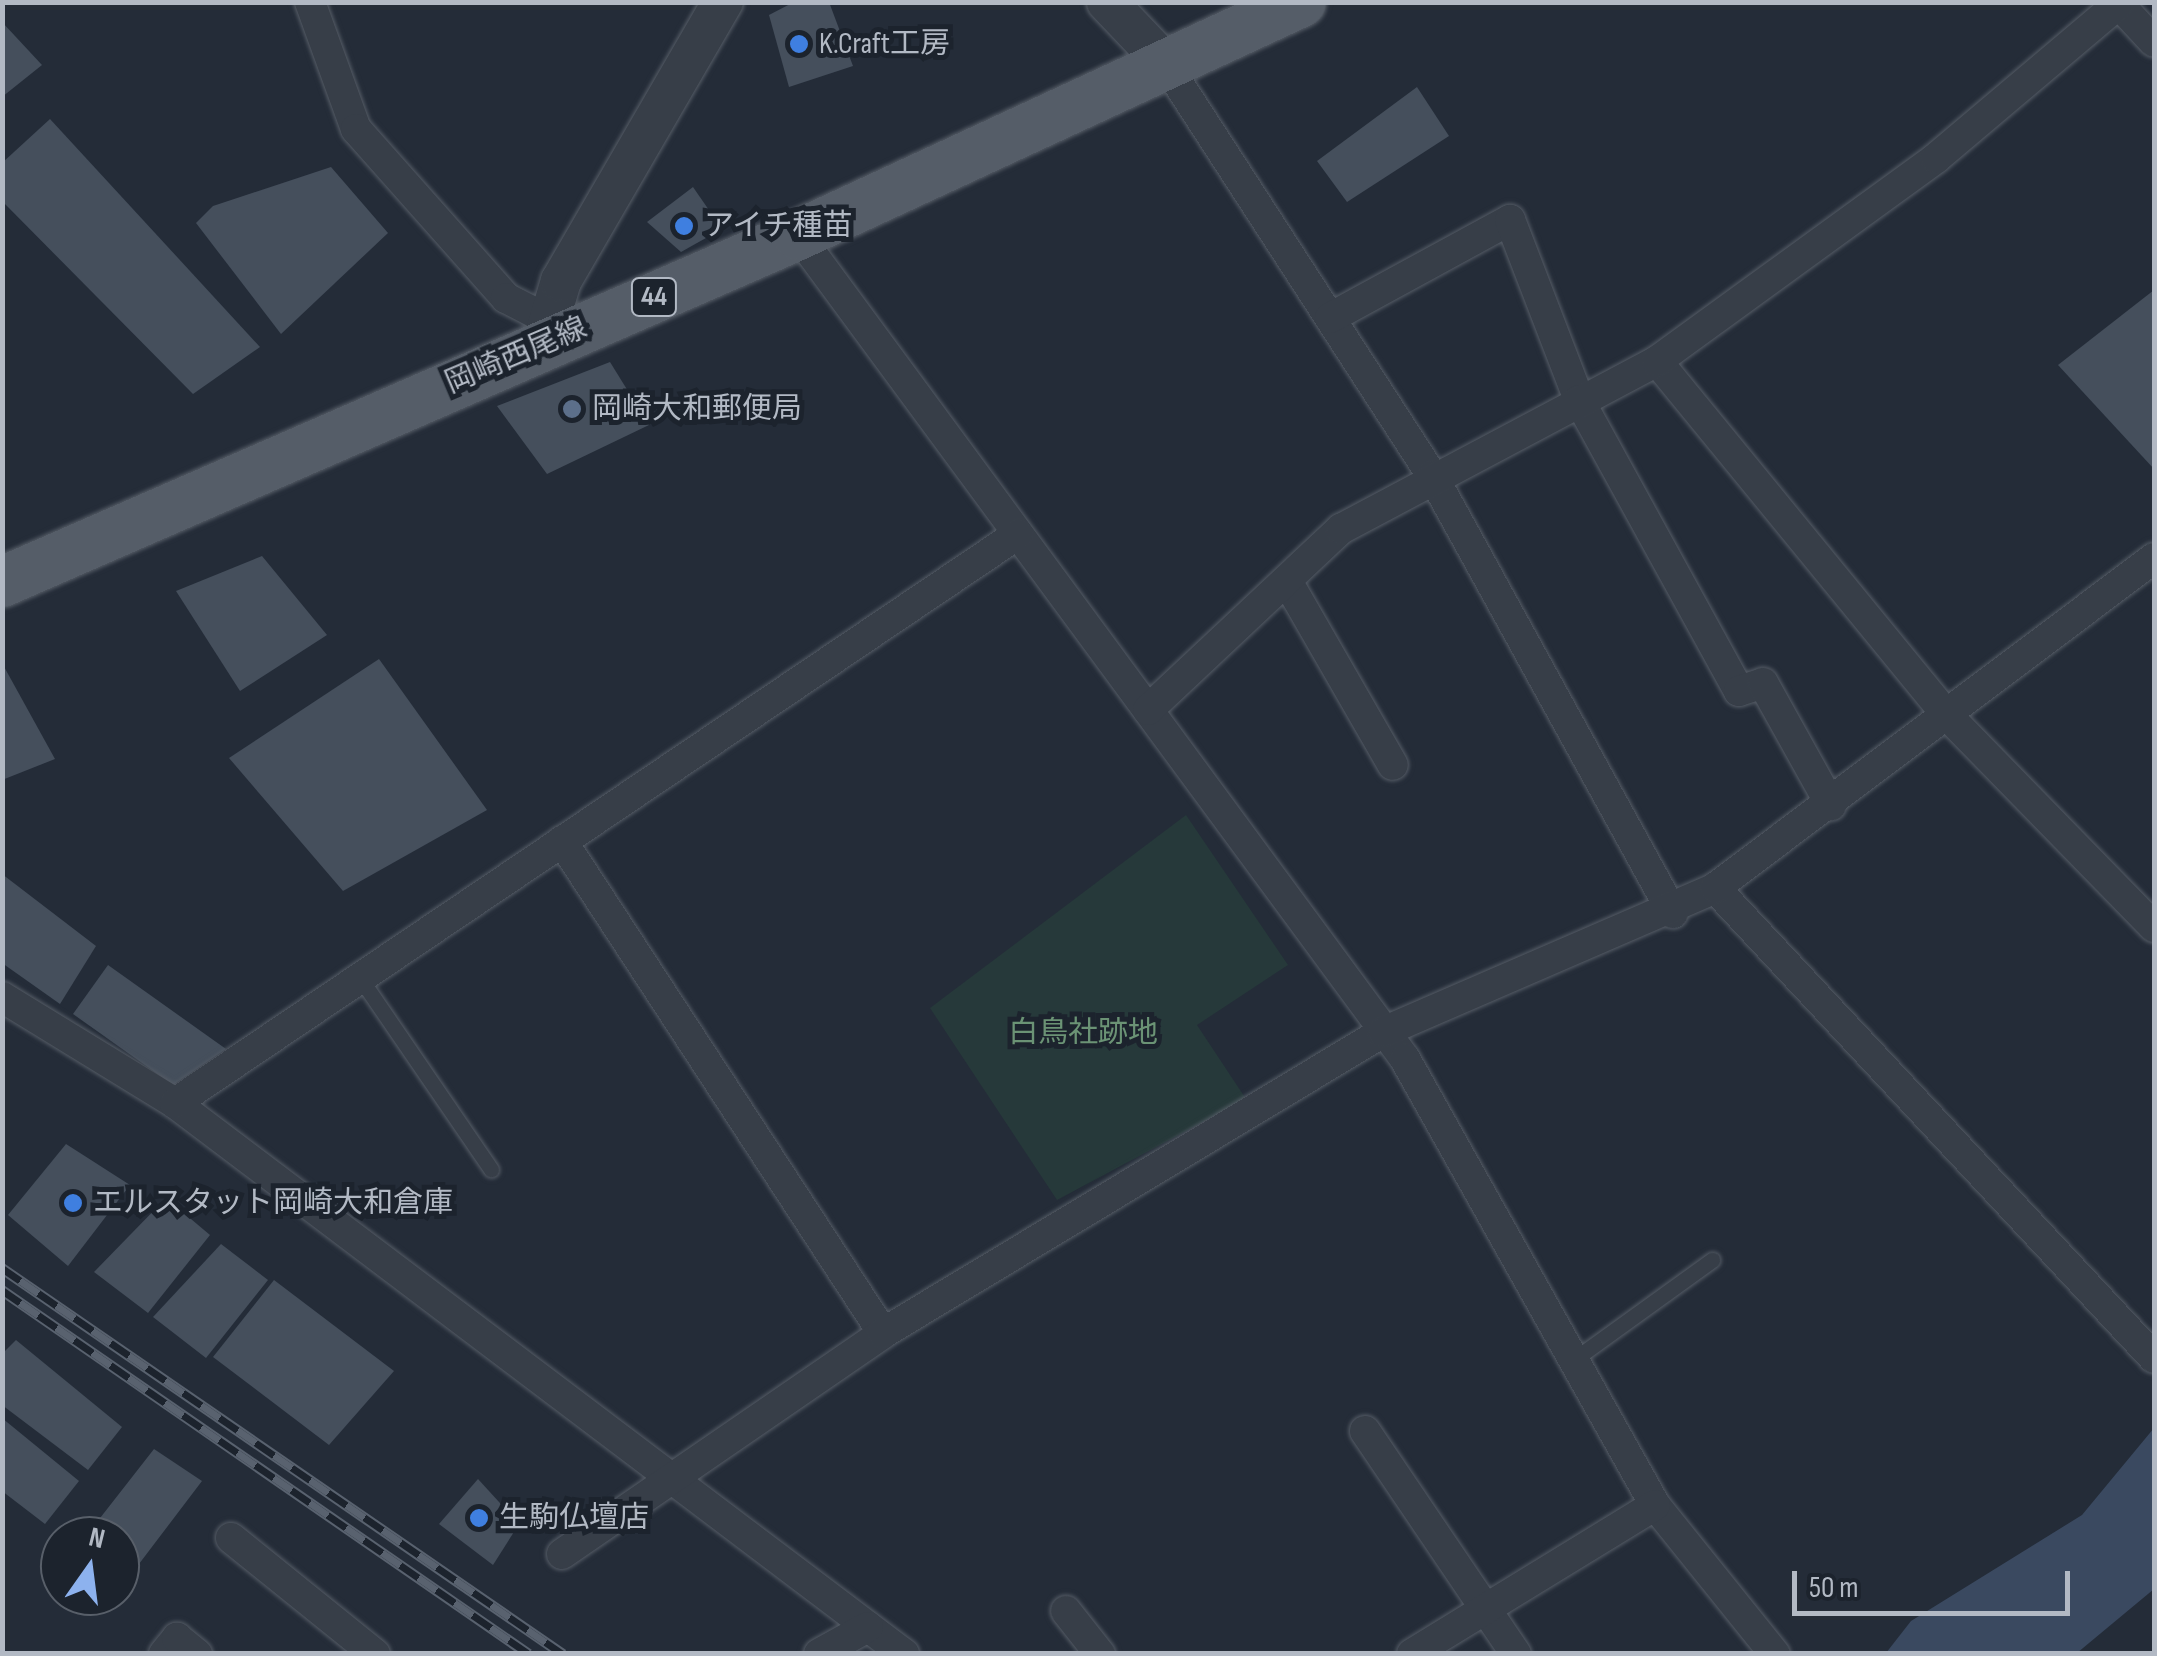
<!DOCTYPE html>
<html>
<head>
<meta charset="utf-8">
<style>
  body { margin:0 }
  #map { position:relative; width:2157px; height:1656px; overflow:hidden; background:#242c38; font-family:"Sofia Sans Condensed","Noto Sans JP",sans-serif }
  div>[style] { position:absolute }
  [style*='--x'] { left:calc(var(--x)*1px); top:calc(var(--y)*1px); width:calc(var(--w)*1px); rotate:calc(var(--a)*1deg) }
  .green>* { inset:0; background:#26393a }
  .water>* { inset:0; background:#3a4960 }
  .building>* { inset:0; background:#454f5c }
  .roads { filter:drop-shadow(0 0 2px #555c66) drop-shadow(0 0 2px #555c66) }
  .service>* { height:15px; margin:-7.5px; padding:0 7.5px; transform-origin:7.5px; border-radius:7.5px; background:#373e48 }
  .minor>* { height:30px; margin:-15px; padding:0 15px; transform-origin:15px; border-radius:15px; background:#373e48 }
  .tertiary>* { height:40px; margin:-20px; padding:0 20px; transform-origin:20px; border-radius:20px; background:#373e48 }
  .primary>* { height:50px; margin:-25px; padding:0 25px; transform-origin:25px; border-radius:25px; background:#555d68 }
  .rail>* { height:11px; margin-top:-5.5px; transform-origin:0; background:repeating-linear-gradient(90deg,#1c232d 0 22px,#59626f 0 44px); box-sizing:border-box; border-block:2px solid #59626f }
  .dots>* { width:28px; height:28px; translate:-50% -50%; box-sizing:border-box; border:5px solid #1c232d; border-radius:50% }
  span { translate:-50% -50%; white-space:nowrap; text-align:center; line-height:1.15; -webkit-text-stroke:10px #1c232d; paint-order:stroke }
  .shield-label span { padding:2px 8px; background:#1c232d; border:2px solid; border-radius:8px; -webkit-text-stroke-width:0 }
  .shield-label { font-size:28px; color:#b2b9c4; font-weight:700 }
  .poi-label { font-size:30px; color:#b2b9c4 }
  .left { translate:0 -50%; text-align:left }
  .street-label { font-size:30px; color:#b2b9c4 }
  .park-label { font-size:30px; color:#6b9375 }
  .frame { position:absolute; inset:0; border:5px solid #b2b9c4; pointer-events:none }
  .north { position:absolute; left:40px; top:1516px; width:100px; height:100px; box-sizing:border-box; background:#1c232d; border:2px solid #585f69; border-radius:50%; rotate:14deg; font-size:28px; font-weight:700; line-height:40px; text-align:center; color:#b2b9c4 }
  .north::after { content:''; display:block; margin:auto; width:35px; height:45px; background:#8db2ee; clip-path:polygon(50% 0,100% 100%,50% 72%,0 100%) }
  .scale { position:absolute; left:1792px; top:1571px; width:278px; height:45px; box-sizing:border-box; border:5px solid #b2b9c4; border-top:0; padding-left:12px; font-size:30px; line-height:35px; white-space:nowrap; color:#b2b9c4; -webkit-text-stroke:8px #1c232d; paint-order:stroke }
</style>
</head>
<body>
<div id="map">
  <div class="green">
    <div style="clip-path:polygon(1186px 815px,1288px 965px,1197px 1025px,1246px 1099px,1057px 1200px,930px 1008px)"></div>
  </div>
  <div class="water">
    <div style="clip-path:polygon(2154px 1428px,2154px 1589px,2077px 1653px,1886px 1653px,1911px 1621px,2082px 1515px)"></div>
  </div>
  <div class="building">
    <div style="clip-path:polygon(794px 2px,829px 2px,853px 66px,789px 87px,769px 15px)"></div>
    <div style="clip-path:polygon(2px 22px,42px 65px,2px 97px)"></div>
    <div style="clip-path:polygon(1417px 87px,1449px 136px,1347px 202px,1317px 161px)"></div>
    <div style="clip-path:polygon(50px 119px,260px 347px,193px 394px,2px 201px,2px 163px)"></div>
    <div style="clip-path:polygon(331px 167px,388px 233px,281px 334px,196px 223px,213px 206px)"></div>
    <div style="clip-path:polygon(693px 187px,722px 229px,681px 252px,647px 222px)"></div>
    <div style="clip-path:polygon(2154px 290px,2154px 469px,2058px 365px)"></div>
    <div style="clip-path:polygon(610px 362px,649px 425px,547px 474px,497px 406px)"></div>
    <div style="clip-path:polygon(262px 556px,327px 635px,240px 691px,176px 591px)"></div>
    <div style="clip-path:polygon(379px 659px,487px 810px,343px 891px,229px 758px)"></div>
    <div style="clip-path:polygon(2px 663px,55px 759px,2px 780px)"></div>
    <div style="clip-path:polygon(2px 874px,96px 946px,60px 1004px,2px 963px)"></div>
    <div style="clip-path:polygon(108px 965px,226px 1049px,173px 1085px,73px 1014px)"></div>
    <div style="clip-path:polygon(66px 1144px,130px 1185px,68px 1266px,8px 1215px)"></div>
    <div style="clip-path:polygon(166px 1198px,210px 1235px,148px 1313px,94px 1272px)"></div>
    <div style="clip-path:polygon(221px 1244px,268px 1280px,206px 1358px,153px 1317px)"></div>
    <div style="clip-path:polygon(274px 1280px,394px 1371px,329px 1445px,213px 1357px)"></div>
    <div style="clip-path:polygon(16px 1340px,122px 1427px,88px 1470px,2px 1405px,2px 1354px)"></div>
    <div style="clip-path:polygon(2px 1418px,79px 1481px,45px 1524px,2px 1491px)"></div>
    <div style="clip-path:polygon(154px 1449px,202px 1481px,120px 1589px,120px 1536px,86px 1536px)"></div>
    <div style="clip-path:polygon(478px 1479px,519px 1524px,493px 1565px,439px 1524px)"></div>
  </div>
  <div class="roads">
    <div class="service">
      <div style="--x:360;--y:978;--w:232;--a:55.6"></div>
      <div style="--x:1572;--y:1361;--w:173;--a:-35.8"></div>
    </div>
    <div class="minor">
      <div style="--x:310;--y:2;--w:135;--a:70.1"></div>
      <div style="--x:356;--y:129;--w:226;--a:48.4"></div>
      <div style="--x:506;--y:298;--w:48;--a:27.1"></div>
      <div style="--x:2117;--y:2;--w:54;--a:47.2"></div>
      <div style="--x:1165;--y:63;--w:491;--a:57.1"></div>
      <div style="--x:1432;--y:475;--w:500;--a:61.2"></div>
      <div style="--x:798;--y:235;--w:1023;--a:53.62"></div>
      <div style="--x:1405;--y:1059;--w:511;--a:60.73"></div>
      <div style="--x:1655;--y:1505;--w:191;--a:51.2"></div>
      <div style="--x:1330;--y:318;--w:205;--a:-28.6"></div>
      <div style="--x:1510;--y:220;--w:193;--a:69"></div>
      <div style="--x:1579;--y:400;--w:332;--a:61.2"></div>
      <div style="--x:1739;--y:691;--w:25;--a:-18"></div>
      <div style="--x:1763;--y:683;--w:140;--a:60.9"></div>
      <div style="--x:1657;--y:361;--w:459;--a:50.7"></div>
      <div style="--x:1948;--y:716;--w:295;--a:45.7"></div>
      <div style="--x:1287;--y:581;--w:212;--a:60.1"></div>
      <div style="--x:1148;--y:710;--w:265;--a:-43.2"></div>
      <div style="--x:1341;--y:529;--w:358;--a:-28"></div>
      <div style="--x:1657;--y:361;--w:345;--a:-36"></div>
      <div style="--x:1936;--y:158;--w:238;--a:-40.2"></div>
      <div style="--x:562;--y:841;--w:587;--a:56.88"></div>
      <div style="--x:1715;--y:888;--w:643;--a:46.95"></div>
      <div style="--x:2;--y:997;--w:203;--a:31.5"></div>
      <div style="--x:175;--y:1103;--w:914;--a:37.08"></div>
      <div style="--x:175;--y:1103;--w:1017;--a:-34.02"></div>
      <div style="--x:1365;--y:1431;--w:269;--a:55.9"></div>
      <div style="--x:231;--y:1538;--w:185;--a:38.9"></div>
      <div style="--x:562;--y:1554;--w:390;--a:-34.5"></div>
      <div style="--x:883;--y:1333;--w:584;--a:-31.05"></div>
      <div style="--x:1383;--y:1032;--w:362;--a:-23.4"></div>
      <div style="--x:1715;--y:888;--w:549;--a:-36.93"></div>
      <div style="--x:1066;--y:1611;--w:55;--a:51.7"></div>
      <div style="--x:164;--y:1654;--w:21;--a:-51"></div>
      <div style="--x:177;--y:1638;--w:26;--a:39"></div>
      <div style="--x:819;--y:1654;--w:56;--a:-28.9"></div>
      <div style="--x:1412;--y:1654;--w:285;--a:-31.5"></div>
    </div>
    <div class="tertiary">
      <div style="--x:1107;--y:2;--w:84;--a:46.4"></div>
      <div style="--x:542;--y:345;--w:67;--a:-73.5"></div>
      <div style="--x:561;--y:281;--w:323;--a:-59.9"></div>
    </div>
    <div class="primary">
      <div style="--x:2;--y:582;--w:868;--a:-23.55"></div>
      <div style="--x:798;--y:235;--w:554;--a:-24.85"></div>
    </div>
  </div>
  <div class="rail">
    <div style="--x:2;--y:1268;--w:681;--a:34.53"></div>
    <div style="--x:2;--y:1290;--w:640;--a:34.63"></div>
  </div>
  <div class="dots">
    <div style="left:799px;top:44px;background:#3f7fe0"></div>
    <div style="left:684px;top:226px;background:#3f7fe0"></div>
    <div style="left:572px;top:409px;background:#5c6f8a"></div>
    <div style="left:73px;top:1203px;background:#3f7fe0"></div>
    <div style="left:479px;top:1518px;background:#3f7fe0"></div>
  </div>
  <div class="shield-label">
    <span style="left:654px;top:297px">44</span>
  </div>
  <div class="poi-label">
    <span class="left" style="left:819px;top:44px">K.Craft工房</span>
    <span class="left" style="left:704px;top:226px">アイチ種苗</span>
    <span class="left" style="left:592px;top:409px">岡崎大和郵便局</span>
    <span class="left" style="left:93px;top:1203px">エルスタット岡崎大和倉庫</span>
    <span class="left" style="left:499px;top:1518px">生駒仏壇店</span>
  </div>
  <div class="street-label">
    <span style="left:516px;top:356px;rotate:-23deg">岡崎西尾線</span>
  </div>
  <div class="park-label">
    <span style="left:1083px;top:1033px">白鳥社跡地</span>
  </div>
  <div class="frame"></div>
  <div class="north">N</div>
  <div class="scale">50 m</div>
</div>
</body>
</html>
